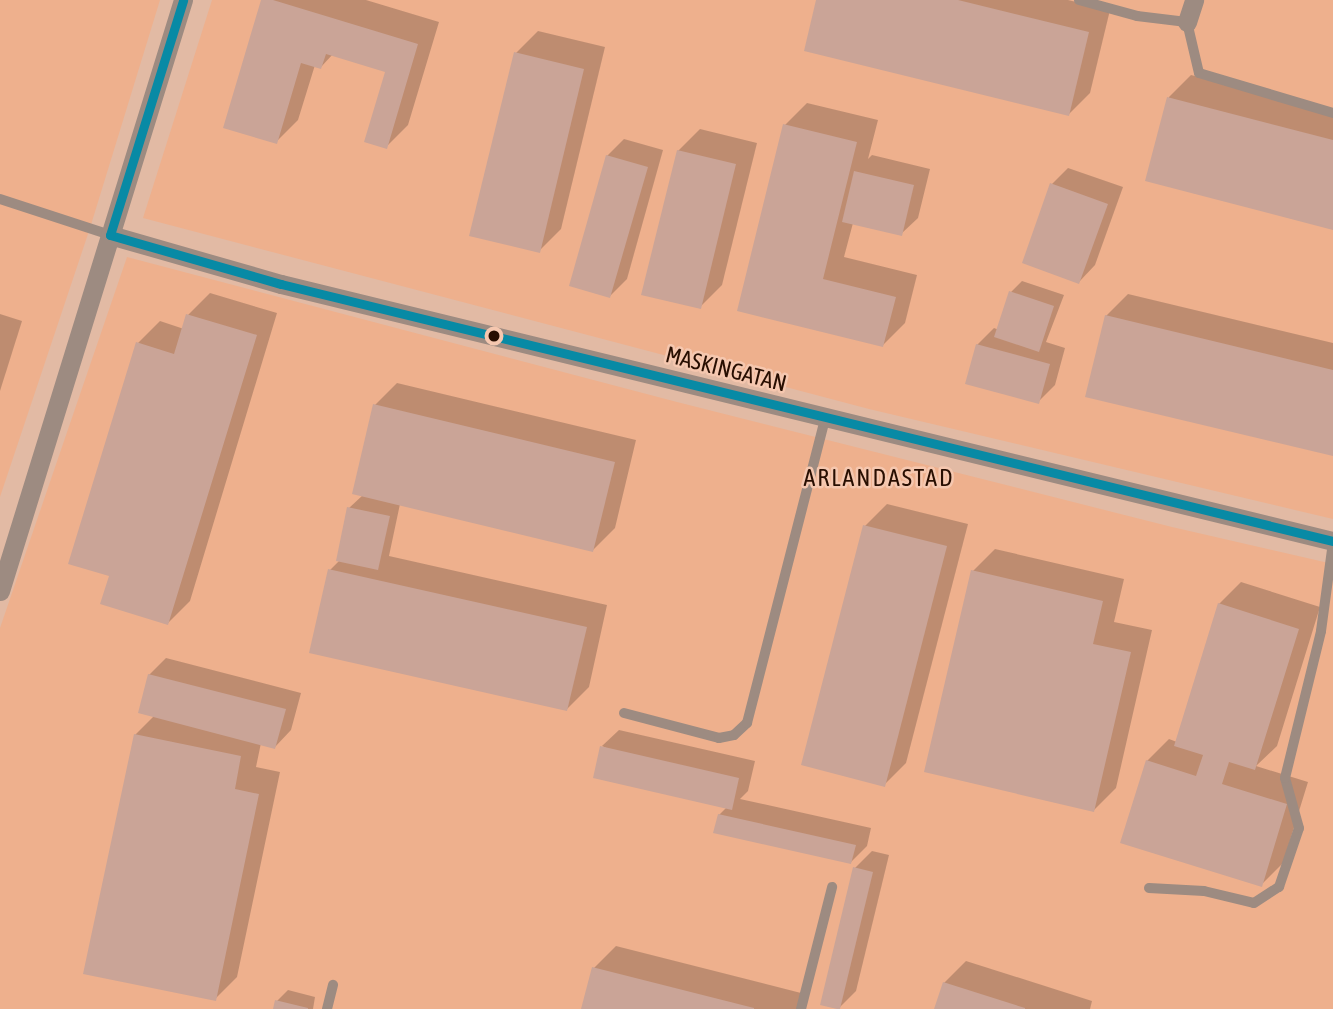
<!DOCTYPE html>
<html>
<head>
<meta charset="utf-8">
<style>
  body { margin:0 }
  #map { position:relative; width:1333px; height:1009px; overflow:hidden; background:#e2baa4; font-family:"Asap Condensed",sans-serif }
  div>[style] { position:absolute }
  [style*='--x'] { left:calc(var(--x)*1px); top:calc(var(--y)*1px); width:calc(var(--w)*1px); rotate:calc(var(--a)*1deg) }
  .built>* { inset:0; background:#eeb08d }
  .shadow>* { inset:0; background:#0003 }
  .building>* { inset:0; background:#caa497 }
  .service>* { height:10px; margin:-5px; padding:0 5px; transform-origin:5px; border-radius:5px; background:#9d8b81 }
  .minor>* { height:19px; margin:-9.5px; padding:0 9.5px; transform-origin:9.5px; border-radius:9.5px; background:#9d8b81 }
  .bus-1>* { height:9px; margin:-4.5px; padding:0 4.5px; transform-origin:4.5px; border-radius:4.5px; background:#088aa5 }
  .dots>* { width:19px; height:19px; translate:-50% -50%; box-sizing:border-box; border:4px solid #f5c7af; border-radius:50% }
  span { translate:-50% -50%; white-space:nowrap; text-align:center; line-height:1.15; -webkit-text-stroke:5px #f5c7af; paint-order:stroke }
  .street-label { font-size:23px; color:#280e01 }
  .neighbourhood-label { font-size:24px; color:#280e01; letter-spacing:2px }
</style>
</head>
<body>
<div id="map">
  <div class="built">
    <div style="clip-path:polygon(0 0,160px 0,90px 228px,0 497px)"></div>
    <div style="clip-path:polygon(212px 0,1333px 0,1333px 519px,869px 409px,143px 218px)"></div>
    <div style="clip-path:polygon(127px 257px,677px 402px,1172px 527px,1333px 564px,1333px 1009px,0 1009px,0 628px)"></div>
  </div>
  <div class="shadow">
    <div style="clip-path:polygon(263px 0,366px 0,439px 22px,408px 125px,386px 147px,387px 70px,333px 54px,321px 67px,315px 65px,298px 120px,276px 142px)"></div>
    <div style="clip-path:polygon(818px 0,1068px 0,1110px 10px,1090px 93px,1068px 115px)"></div>
    <div style="clip-path:polygon(538px 31px,605px 47px,561px 229px,539px 251px,516px 53px)"></div>
    <div style="clip-path:polygon(1191px 75px,1333px 112px,1333px 228px,1147px 180px,1169px 97px)"></div>
    <div style="clip-path:polygon(807px 103px,878px 120px,868px 159px,872px 155px,930px 169px,918px 218px,901px 234px,853px 223px,844px 257px,917px 275px,905px 323px,883px 345px,740px 310px,785px 125px)"></div>
    <div style="clip-path:polygon(700px 129px,757px 143px,722px 285px,700px 307px,678px 151px)"></div>
    <div style="clip-path:polygon(624px 139px,663px 150px,627px 279px,610px 296px,607px 156px)"></div>
    <div style="clip-path:polygon(1068px 168px,1123px 187px,1095px 265px,1079px 282px,1052px 184px)"></div>
    <div style="clip-path:polygon(1022px 281px,1064px 295px,1046px 342px,1065px 348px,1055px 385px,1038px 402px,977px 345px,994px 328px,999px 330px,1011px 292px)"></div>
    <div style="clip-path:polygon(210px 293px,277px 313px,190px 601px,168px 623px,111px 575px,138px 343px,160px 321px,184px 329px,188px 315px)"></div>
    <div style="clip-path:polygon(1128px 294px,1333px 343px,1333px 455px,1106px 316px)"></div>
    <div style="clip-path:polygon(0 314px,22px 321px,0 391px)"></div>
    <div style="clip-path:polygon(397px 383px,636px 440px,615px 528px,593px 550px,400px 504px,389px 556px,607px 605px,589px 687px,567px 709px,330px 570px,340px 560px,349px 508px,363px 495px,375px 405px)"></div>
    <div style="clip-path:polygon(887px 504px,968px 524px,906px 763px,884px 785px,865px 526px)"></div>
    <div style="clip-path:polygon(995px 549px,1124px 579px,1114px 622px,1152px 630px,1116px 788px,1094px 810px,973px 571px)"></div>
    <div style="clip-path:polygon(1241px 582px,1320px 607px,1277px 746px,1256px 766px,1308px 782px,1283px 863px,1261px 885px,1147px 761px,1169px 739px,1177px 742px,1219px 604px)"></div>
    <div style="clip-path:polygon(166px 658px,301px 693px,291px 730px,275px 747px,261px 743px,256px 767px,280px 772px,237px 977px,215px 999px,135px 735px,154px 716px,149px 675px)"></div>
    <div style="clip-path:polygon(619px 730px,755px 761px,748px 791px,740px 799px,871px 828px,867px 846px,851px 862px,719px 815px,727px 807px,602px 746px)"></div>
    <div style="clip-path:polygon(872px 851px,889px 855px,856px 991px,839px 1008px,855px 868px)"></div>
    <div style="clip-path:polygon(616px 946px,801px 993px,797px 1009px,583px 1009px,594px 968px)"></div>
    <div style="clip-path:polygon(966px 961px,1092px 1001px,1090px 1009px,936px 1009px,944px 983px)"></div>
    <div style="clip-path:polygon(288px 990px,315px 997px,313px 1009px,275px 1009px,277px 1001px)"></div>
  </div>
  <div class="building">
    <div style="clip-path:polygon(261px 0,273px 0,418px 44px,387px 149px,364px 142px,385px 72px,326px 54px,321px 69px,301px 63px,277px 144px,223px 128px)"></div>
    <div style="clip-path:polygon(816px 0,958px 0,1089px 32px,1069px 116px,804px 51px)"></div>
    <div style="clip-path:polygon(514px 52px,584px 69px,540px 253px,469px 236px)"></div>
    <div style="clip-path:polygon(1167px 97px,1333px 140px,1333px 230px,1145px 181px)"></div>
    <div style="clip-path:polygon(783px 124px,857px 142px,823px 279px,896px 297px,883px 347px,737px 311px)"></div>
    <div style="clip-path:polygon(677px 150px,736px 164px,701px 309px,641px 295px)"></div>
    <div style="clip-path:polygon(606px 155px,648px 167px,610px 298px,569px 286px)"></div>
    <div style="clip-path:polygon(854px 171px,914px 185px,902px 236px,842px 222px)"></div>
    <div style="clip-path:polygon(1050px 183px,1108px 204px,1079px 284px,1022px 263px)"></div>
    <div style="clip-path:polygon(1009px 291px,1054px 306px,1039px 352px,994px 337px)"></div>
    <div style="clip-path:polygon(186px 314px,257px 335px,168px 625px,100px 604px,109px 576px,68px 564px,136px 342px,174px 354px)"></div>
    <div style="clip-path:polygon(1105px 315px,1333px 370px,1333px 456px,1085px 397px)"></div>
    <div style="clip-path:polygon(976px 344px,1050px 364px,1039px 404px,965px 384px)"></div>
    <div style="clip-path:polygon(373px 404px,615px 462px,593px 552px,352px 494px)"></div>
    <div style="clip-path:polygon(347px 507px,390px 516px,378px 570px,336px 561px)"></div>
    <div style="clip-path:polygon(863px 525px,947px 546px,885px 787px,801px 765px)"></div>
    <div style="clip-path:polygon(328px 569px,587px 627px,567px 711px,309px 653px)"></div>
    <div style="clip-path:polygon(971px 570px,1103px 601px,1093px 644px,1131px 652px,1094px 812px,924px 772px)"></div>
    <div style="clip-path:polygon(1218px 603px,1299px 629px,1255px 770px,1229px 762px,1222px 784px,1287px 804px,1262px 887px,1120px 843px,1146px 760px,1196px 776px,1203px 755px,1174px 746px)"></div>
    <div style="clip-path:polygon(148px 674px,286px 709px,275px 749px,138px 713px)"></div>
    <div style="clip-path:polygon(134px 734px,241px 756px,235px 789px,259px 794px,216px 1001px,83px 974px)"></div>
    <div style="clip-path:polygon(600px 746px,739px 778px,732px 810px,593px 778px)"></div>
    <div style="clip-path:polygon(718px 814px,856px 845px,851px 864px,713px 833px)"></div>
    <div style="clip-path:polygon(853px 867px,873px 872px,840px 1009px,837px 1009px,820px 1005px)"></div>
    <div style="clip-path:polygon(592px 967px,754px 1008px,754px 1009px,581px 1009px)"></div>
    <div style="clip-path:polygon(943px 982px,1025px 1008px,1025px 1009px,934px 1009px)"></div>
    <div style="clip-path:polygon(275px 1000px,308px 1008px,308px 1009px,273px 1009px)"></div>
  </div>
  <div class="service">
    <div style="--x:1079;--y:0;--w:60;--a:15.4"></div>
    <div style="--x:1137;--y:16;--w:50;--a:6.8"></div>
    <div style="--x:1187;--y:22;--w:52;--a:76.8"></div>
    <div style="--x:1199;--y:73;--w:140;--a:16.6"></div>
    <div style="--x:0;--y:199;--w:116;--a:18.1"></div>
    <div style="--x:624;--y:713;--w:98;--a:14.7"></div>
    <div style="--x:719;--y:738;--w:15;--a:-11"></div>
    <div style="--x:734;--y:735;--w:18;--a:-43"></div>
    <div style="--x:747;--y:723;--w:314;--a:-75.6"></div>
    <div style="--x:1149;--y:888;--w:55;--a:3.1"></div>
    <div style="--x:1204;--y:891;--w:51;--a:13.5"></div>
    <div style="--x:1254;--y:903;--w:30;--a:-33"></div>
    <div style="--x:1279;--y:887;--w:62;--a:-71.3"></div>
    <div style="--x:1299;--y:828;--w:52;--a:-105.6"></div>
    <div style="--x:1285;--y:778;--w:151;--a:-76.2"></div>
    <div style="--x:1321;--y:631;--w:90;--a:-82.3"></div>
    <div style="--x:327;--y:1009;--w:25;--a:-76"></div>
    <div style="--x:801;--y:1009;--w:126;--a:-75.7"></div>
  </div>
  <div class="minor">
    <div style="--x:1187;--y:22;--w:23;--a:-72"></div>
    <div style="--x:110;--y:235;--w:178;--a:16"></div>
    <div style="--x:281;--y:284;--w:1083;--a:13.73"></div>
    <div style="--x:0;--y:591;--w:619;--a:-72.8"></div>
  </div>
  <div class="bus-1">
    <div style="--x:110;--y:235;--w:178;--a:16"></div>
    <div style="--x:281;--y:284;--w:1083;--a:13.73"></div>
    <div style="--x:110;--y:235;--w:246;--a:-72.7"></div>
  </div>
  <div class="dots">
    <div style="left:494px;top:336px;background:#280e01"></div>
  </div>
  <div class="street-label">
    <span style="left:726px;top:369px;rotate:14deg">MASKINGATAN</span>
  </div>
  <div class="neighbourhood-label">
    <span style="left:879px;top:478px">ARLANDASTAD</span>
  </div>
</div>
</body>
</html>
